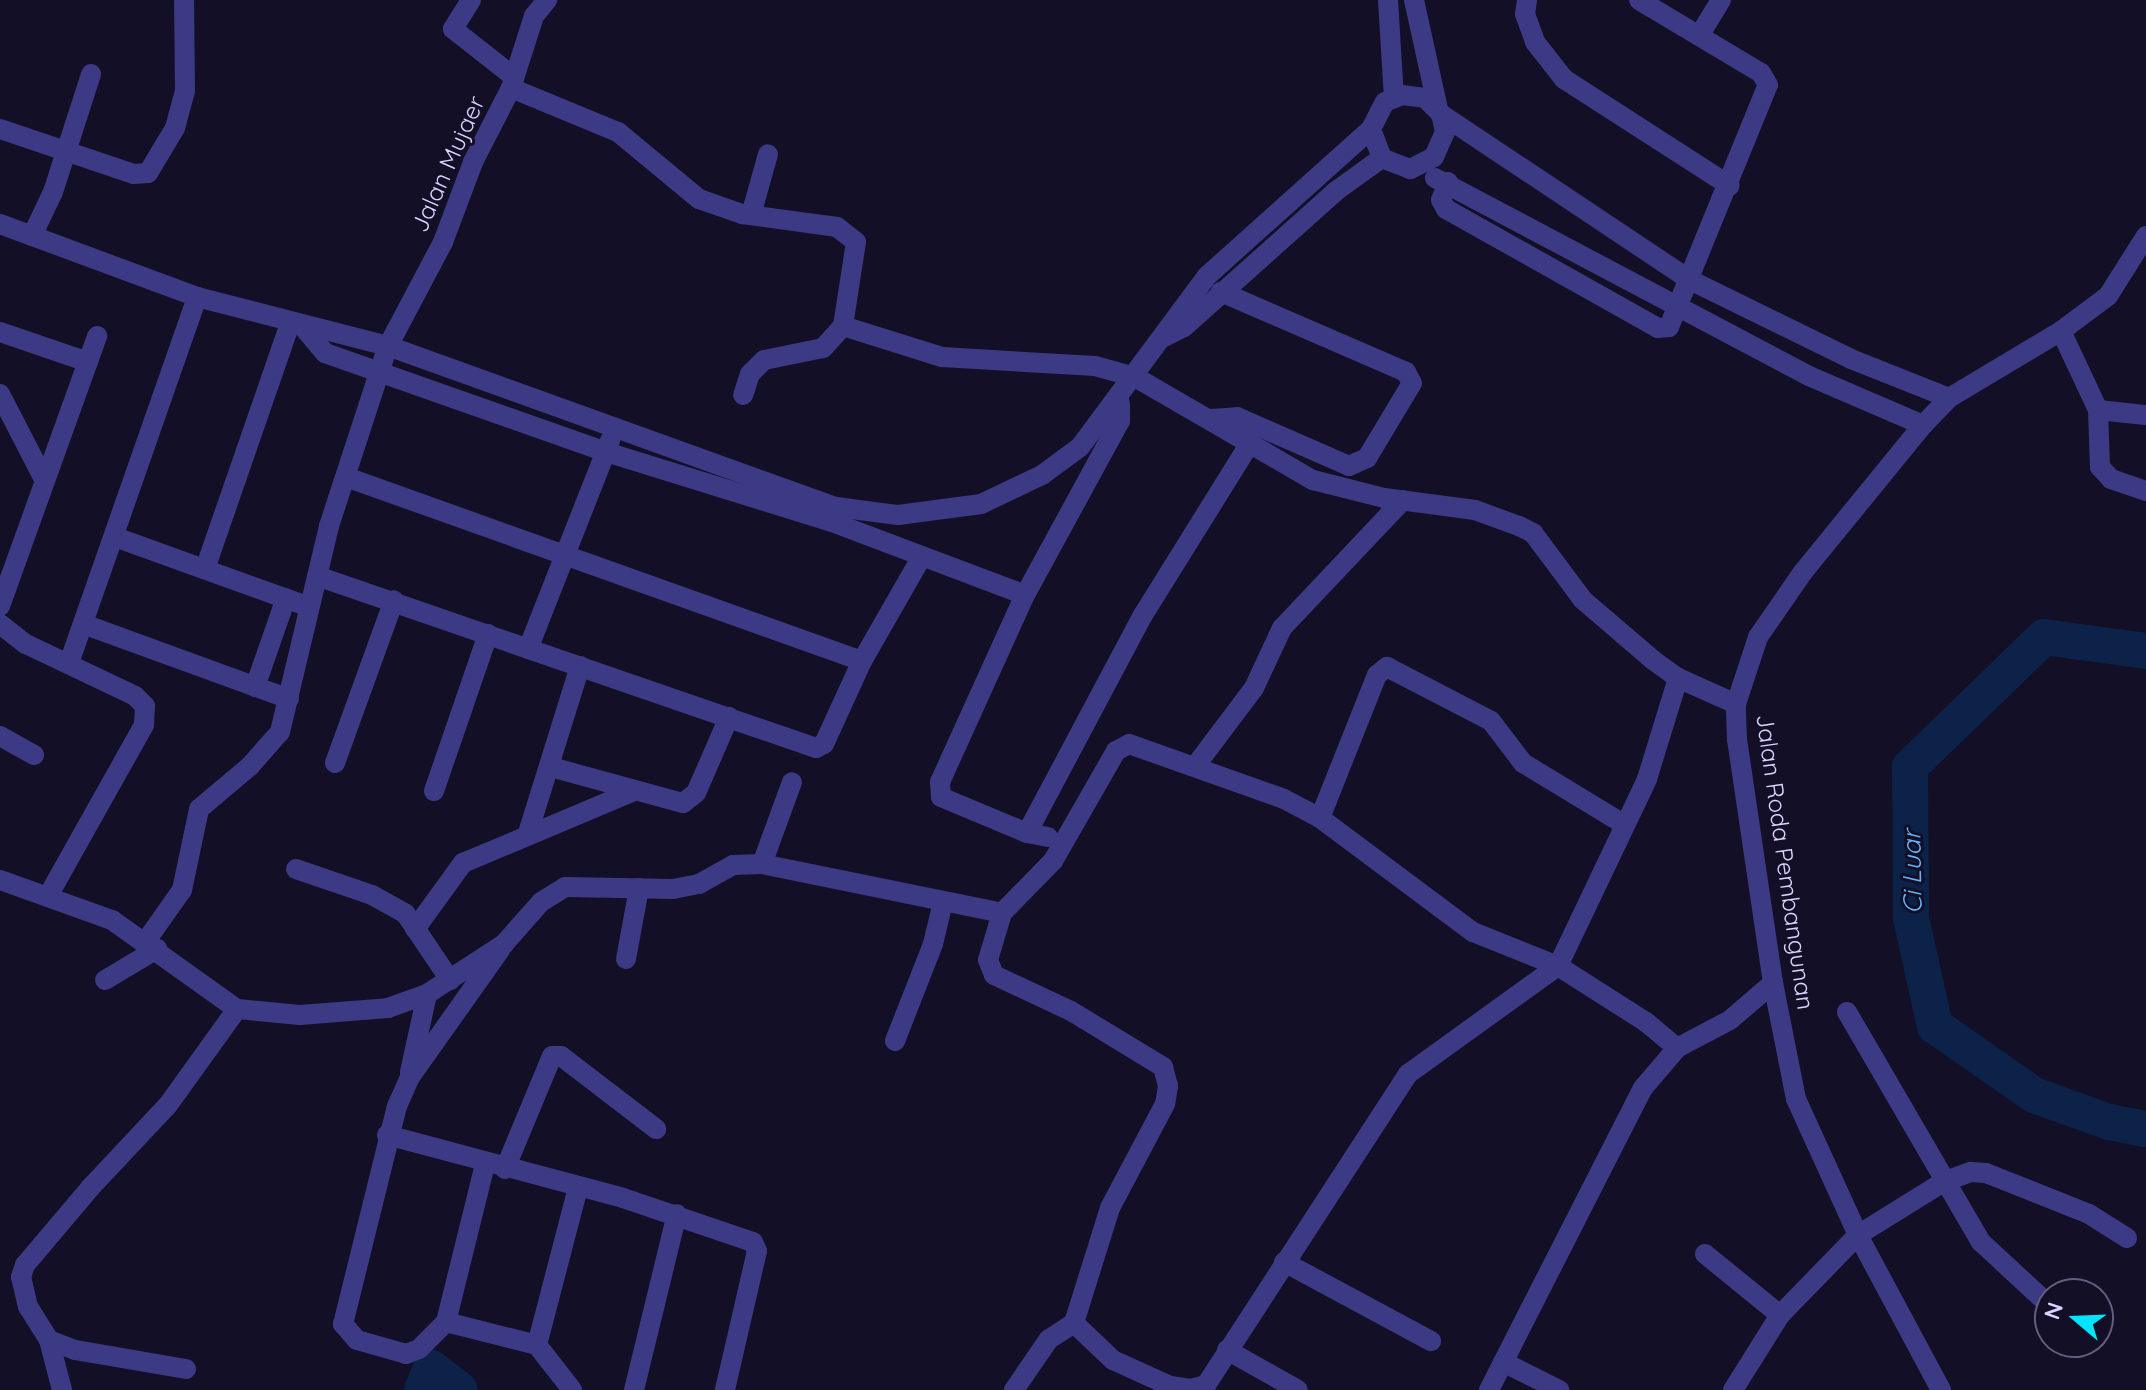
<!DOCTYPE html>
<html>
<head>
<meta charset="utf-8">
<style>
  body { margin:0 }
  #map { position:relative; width:2146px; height:1390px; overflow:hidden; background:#130f26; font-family:Quicksand,sans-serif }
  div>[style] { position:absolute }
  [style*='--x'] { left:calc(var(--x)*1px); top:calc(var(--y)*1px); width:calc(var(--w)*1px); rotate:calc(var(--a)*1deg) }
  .river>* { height:36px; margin:-18px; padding:0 18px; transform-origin:18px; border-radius:18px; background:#0c2248 }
  .minor>* { height:20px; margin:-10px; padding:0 10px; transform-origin:10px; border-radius:10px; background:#3d3a85 }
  span { translate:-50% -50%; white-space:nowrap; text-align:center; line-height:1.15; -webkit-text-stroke:6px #130f26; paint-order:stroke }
  .street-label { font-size:24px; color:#d9d4ff }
  .water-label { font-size:26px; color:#62b6ff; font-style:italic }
  .north { position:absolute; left:2034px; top:1278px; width:80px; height:80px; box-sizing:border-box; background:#130f26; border:2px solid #625e7d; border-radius:50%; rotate:289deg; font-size:22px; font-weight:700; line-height:32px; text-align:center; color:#d9d4ff }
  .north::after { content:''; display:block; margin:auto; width:28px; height:36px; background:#00e5ff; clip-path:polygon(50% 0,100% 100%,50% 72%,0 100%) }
</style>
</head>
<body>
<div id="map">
  <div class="river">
    <div style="--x:2146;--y:651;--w:103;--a:-172.2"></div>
    <div style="--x:2044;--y:637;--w:187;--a:135.9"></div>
    <div style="--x:1910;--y:767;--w:151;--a:89.6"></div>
    <div style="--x:1911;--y:918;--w:111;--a:77.5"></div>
    <div style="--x:1935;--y:1026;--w:121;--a:34.9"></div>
    <div style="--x:2034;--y:1095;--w:80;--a:19.8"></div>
    <div style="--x:2109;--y:1122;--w:38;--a:11"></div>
    <div style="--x:422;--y:1390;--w:24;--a:-68"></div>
    <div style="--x:431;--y:1368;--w:36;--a:37"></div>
  </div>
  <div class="minor">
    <div style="--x:471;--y:0;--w:34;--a:122"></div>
    <div style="--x:453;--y:29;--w:78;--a:38.2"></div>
    <div style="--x:1388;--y:0;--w:97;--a:86.5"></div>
    <div style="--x:1414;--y:0;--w:112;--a:77.6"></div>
    <div style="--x:1527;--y:0;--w:14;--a:98"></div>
    <div style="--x:1525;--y:14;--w:30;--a:70"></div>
    <div style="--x:1535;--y:42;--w:47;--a:51.9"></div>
    <div style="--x:1564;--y:79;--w:197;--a:32.8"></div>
    <div style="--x:1699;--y:36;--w:42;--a:-58.6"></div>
    <div style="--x:511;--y:88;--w:116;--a:22.4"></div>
    <div style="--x:618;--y:132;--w:105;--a:39.6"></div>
    <div style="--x:699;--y:199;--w:46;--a:19.2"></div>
    <div style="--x:742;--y:214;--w:96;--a:7.8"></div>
    <div style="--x:837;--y:227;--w:24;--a:38"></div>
    <div style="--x:856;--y:242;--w:85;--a:98.8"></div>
    <div style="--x:843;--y:326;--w:30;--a:132"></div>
    <div style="--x:823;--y:348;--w:60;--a:168.5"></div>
    <div style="--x:764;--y:360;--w:20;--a:135"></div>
    <div style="--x:750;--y:374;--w:22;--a:108"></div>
    <div style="--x:1441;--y:114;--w:299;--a:33.7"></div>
    <div style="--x:1690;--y:280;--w:179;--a:26.1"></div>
    <div style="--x:1851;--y:359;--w:105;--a:21.7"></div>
    <div style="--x:0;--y:129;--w:141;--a:18.6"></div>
    <div style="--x:134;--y:174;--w:14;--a:-4"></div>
    <div style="--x:148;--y:173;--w:52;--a:-59"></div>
    <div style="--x:175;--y:128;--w:38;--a:-75"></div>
    <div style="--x:185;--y:91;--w:91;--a:-90.6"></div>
    <div style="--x:1435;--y:178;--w:423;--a:27.9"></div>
    <div style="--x:1809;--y:376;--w:124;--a:23.3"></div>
    <div style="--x:1448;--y:182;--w:19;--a:111"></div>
    <div style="--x:1441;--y:200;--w:10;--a:61"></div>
    <div style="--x:1446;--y:209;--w:243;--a:29.3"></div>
    <div style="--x:1658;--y:328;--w:11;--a:-5"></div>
    <div style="--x:1669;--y:327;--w:261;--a:-67.8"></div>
    <div style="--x:1768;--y:85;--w:14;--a:-120"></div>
    <div style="--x:1761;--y:73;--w:142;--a:-149.1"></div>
    <div style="--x:751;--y:215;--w:63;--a:-74.4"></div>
    <div style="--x:0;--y:224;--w:210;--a:20.3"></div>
    <div style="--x:197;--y:297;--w:197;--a:14.4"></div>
    <div style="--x:388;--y:346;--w:476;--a:19.8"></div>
    <div style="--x:836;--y:507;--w:63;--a:7.4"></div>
    <div style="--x:898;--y:515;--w:84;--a:-7.5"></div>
    <div style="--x:981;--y:504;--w:68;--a:-25.4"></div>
    <div style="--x:1042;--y:475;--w:47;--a:-36.4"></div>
    <div style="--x:1080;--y:447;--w:213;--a:-53.4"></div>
    <div style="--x:1207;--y:276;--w:220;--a:-41.9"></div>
    <div style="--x:1371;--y:129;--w:30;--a:-63"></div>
    <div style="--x:1385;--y:102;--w:18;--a:-22"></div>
    <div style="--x:1402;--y:95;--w:23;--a:7"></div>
    <div style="--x:1425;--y:98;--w:23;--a:45"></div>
    <div style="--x:1441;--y:114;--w:18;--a:77"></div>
    <div style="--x:1445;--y:132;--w:27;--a:114"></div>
    <div style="--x:1434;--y:157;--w:27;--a:153"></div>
    <div style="--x:1410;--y:169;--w:30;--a:-159"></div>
    <div style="--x:1382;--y:158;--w:31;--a:-111"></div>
    <div style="--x:32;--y:236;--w:49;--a:-64.5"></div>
    <div style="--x:53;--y:192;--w:124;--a:-72.1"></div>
    <div style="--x:843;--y:326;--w:104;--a:17.4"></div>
    <div style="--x:942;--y:357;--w:153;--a:3.4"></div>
    <div style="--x:1095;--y:366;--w:41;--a:15.4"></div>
    <div style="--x:1135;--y:377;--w:206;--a:30.1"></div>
    <div style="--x:1313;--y:480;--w:73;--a:14.2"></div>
    <div style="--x:1384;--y:498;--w:92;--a:7.5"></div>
    <div style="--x:1475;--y:510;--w:47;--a:20"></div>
    <div style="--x:1519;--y:526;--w:16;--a:27"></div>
    <div style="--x:1533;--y:533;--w:84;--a:53.3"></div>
    <div style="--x:1583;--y:600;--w:92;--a:40.6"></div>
    <div style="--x:1653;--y:660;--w:31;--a:36"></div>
    <div style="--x:1678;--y:678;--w:64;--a:24.1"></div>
    <div style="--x:304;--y:328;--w:33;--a:50"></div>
    <div style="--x:325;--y:353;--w:298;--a:19.4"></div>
    <div style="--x:606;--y:452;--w:237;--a:17.2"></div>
    <div style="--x:832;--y:522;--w:206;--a:20.7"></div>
    <div style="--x:2061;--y:331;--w:87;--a:64.9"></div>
    <div style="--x:2098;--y:410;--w:48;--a:5.9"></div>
    <div style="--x:0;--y:332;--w:93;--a:18.8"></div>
    <div style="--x:1164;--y:337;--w:22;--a:-27"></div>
    <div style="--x:1184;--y:327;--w:204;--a:-41.8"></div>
    <div style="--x:1336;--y:191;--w:57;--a:-35.7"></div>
    <div style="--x:0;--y:394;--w:98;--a:62.7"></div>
    <div style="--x:2098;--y:410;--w:57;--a:88"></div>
    <div style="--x:2100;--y:467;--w:16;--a:47"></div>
    <div style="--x:2111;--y:479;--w:37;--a:19"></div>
    <div style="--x:1211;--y:419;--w:26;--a:-4"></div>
    <div style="--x:1237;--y:417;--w:122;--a:23.6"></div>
    <div style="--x:1349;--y:466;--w:20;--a:-24"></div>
    <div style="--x:1367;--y:458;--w:87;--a:-59"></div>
    <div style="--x:1412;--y:383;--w:13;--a:-119"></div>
    <div style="--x:1406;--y:372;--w:202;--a:-156.6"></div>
    <div style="--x:346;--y:477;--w:548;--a:19.63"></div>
    <div style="--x:115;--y:537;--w:206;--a:19.8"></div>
    <div style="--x:205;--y:569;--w:260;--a:-70.9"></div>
    <div style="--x:317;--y:576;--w:528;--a:19.02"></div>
    <div style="--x:816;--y:748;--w:9;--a:-27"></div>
    <div style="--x:824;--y:744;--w:91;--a:-65.4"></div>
    <div style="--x:862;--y:661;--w:119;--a:-60.2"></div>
    <div style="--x:0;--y:606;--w:287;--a:-70.2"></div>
    <div style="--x:0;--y:624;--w:33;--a:38"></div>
    <div style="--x:26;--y:644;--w:121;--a:25.5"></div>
    <div style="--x:135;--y:696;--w:14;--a:45"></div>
    <div style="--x:145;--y:706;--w:19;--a:93"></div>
    <div style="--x:144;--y:725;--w:196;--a:119.3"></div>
    <div style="--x:86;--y:625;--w:216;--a:20"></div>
    <div style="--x:528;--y:649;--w:224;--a:-68.5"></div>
    <div style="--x:69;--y:663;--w:388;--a:-70.7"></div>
    <div style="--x:255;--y:687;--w:94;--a:-70.8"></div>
    <div style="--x:0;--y:736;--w:39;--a:29"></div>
    <div style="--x:335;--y:763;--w:173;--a:-70.1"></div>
    <div style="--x:1196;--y:765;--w:96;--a:-53"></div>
    <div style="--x:1254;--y:688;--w:66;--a:-65"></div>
    <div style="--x:1282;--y:628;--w:176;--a:-46.6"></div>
    <div style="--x:551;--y:767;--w:137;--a:15.3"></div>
    <div style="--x:683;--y:803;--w:16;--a:-38"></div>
    <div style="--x:696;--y:793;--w:83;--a:-66.5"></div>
    <div style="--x:434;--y:791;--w:166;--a:-71"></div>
    <div style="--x:1320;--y:818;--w:154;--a:-68.3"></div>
    <div style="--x:1377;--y:675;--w:13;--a:-39"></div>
    <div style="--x:1387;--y:667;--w:117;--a:27.4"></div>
    <div style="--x:1491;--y:721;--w:53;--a:52.7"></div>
    <div style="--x:1523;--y:763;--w:119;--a:31.3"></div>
    <div style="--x:528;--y:833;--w:175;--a:-72.7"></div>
    <div style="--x:1027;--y:833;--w:247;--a:-62"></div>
    <div style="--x:1143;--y:615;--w:199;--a:-58.1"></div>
    <div style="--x:1048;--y:837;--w:21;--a:-169"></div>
    <div style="--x:1027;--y:833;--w:93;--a:-157.3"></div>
    <div style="--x:941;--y:797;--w:15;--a:-94"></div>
    <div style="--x:940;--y:782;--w:205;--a:-65.6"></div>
    <div style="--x:1025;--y:595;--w:198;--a:-61.4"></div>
    <div style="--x:1120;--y:421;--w:18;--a:-90"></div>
    <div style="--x:762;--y:864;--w:87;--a:-69.9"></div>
    <div style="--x:296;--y:869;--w:80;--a:18.9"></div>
    <div style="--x:372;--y:895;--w:38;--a:29"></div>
    <div style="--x:405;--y:913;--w:81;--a:56.1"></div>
    <div style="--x:0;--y:880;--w:119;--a:19.7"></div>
    <div style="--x:112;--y:920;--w:153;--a:35.5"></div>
    <div style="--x:237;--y:1009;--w:63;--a:5.4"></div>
    <div style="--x:300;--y:1015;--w:88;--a:-4.5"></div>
    <div style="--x:388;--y:1008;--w:41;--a:-19.7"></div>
    <div style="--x:427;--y:994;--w:92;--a:-33"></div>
    <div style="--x:504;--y:944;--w:56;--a:-48.6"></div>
    <div style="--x:541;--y:902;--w:28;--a:-32"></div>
    <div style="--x:565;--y:887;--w:108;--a:1.1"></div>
    <div style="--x:673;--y:889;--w:26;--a:-11"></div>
    <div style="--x:699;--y:884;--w:39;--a:-29"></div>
    <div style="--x:733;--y:865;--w:29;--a:-2"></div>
    <div style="--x:762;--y:864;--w:245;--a:11.5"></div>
    <div style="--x:1002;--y:913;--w:73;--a:-45.6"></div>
    <div style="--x:1053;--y:861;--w:127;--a:-60.2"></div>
    <div style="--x:1116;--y:751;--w:15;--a:-28"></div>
    <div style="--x:1129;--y:744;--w:164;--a:19.5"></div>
    <div style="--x:1284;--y:799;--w:41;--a:27.8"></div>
    <div style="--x:1320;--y:818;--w:191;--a:36.7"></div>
    <div style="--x:1473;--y:932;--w:92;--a:21.8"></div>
    <div style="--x:1558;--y:966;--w:104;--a:32.5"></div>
    <div style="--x:1646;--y:1022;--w:40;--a:40"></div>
    <div style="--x:1677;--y:1048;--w:60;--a:-27.8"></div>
    <div style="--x:1730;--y:1020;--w:57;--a:-40.7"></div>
    <div style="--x:1002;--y:913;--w:49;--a:106.6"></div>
    <div style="--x:988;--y:960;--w:16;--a:68"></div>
    <div style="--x:994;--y:975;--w:85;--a:25.1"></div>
    <div style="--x:1071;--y:1011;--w:108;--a:31.3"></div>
    <div style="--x:1163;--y:1067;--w:20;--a:75"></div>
    <div style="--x:1168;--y:1086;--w:18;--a:99"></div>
    <div style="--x:1165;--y:1104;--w:118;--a:117.9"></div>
    <div style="--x:1110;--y:1208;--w:121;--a:107.4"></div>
    <div style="--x:1074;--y:1323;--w:30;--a:147"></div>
    <div style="--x:1049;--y:1339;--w:62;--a:124.5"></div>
    <div style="--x:415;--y:929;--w:82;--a:-54"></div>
    <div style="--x:463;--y:863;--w:183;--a:-22.8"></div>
    <div style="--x:146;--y:941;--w:62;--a:-54.8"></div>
    <div style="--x:182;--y:890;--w:83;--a:-78.1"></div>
    <div style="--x:199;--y:809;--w:67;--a:-40.1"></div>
    <div style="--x:250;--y:766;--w:45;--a:-48.6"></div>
    <div style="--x:280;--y:732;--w:212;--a:-76.6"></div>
    <div style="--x:329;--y:526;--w:189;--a:-71.9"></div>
    <div style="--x:388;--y:346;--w:118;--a:-62.1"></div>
    <div style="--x:443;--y:242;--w:85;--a:-69.4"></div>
    <div style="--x:473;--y:162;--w:83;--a:-62.8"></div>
    <div style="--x:511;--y:88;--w:76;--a:-72.3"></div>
    <div style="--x:534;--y:16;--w:21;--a:-51"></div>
    <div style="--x:500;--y:950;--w:156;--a:125.3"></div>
    <div style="--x:410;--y:1077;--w:32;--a:114"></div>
    <div style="--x:397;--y:1106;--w:225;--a:103.9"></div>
    <div style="--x:343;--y:1324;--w:21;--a:49"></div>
    <div style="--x:357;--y:1340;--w:51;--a:15.9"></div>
    <div style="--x:406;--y:1354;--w:14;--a:-21"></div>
    <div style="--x:419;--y:1349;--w:38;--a:-45"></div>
    <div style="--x:446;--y:1322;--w:94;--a:14.2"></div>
    <div style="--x:537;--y:1345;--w:57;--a:52.1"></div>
    <div style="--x:626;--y:959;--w:72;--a:-79.6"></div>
    <div style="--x:105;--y:980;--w:61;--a:-30.8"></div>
    <div style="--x:1847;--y:1012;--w:266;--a:59.8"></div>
    <div style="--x:1981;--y:1242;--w:94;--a:42.8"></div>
    <div style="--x:895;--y:1041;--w:104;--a:-68.6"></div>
    <div style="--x:933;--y:944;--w:43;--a:-76.6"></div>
    <div style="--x:410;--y:1072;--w:80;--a:-77.7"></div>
    <div style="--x:387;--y:1135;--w:244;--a:14.9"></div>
    <div style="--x:623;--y:1198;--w:137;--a:18.7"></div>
    <div style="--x:753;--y:1242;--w:10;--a:66"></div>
    <div style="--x:757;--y:1251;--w:143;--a:103"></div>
    <div style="--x:505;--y:1169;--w:122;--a:-67.4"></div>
    <div style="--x:552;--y:1056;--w:9;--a:0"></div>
    <div style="--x:561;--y:1056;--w:120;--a:37.5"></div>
    <div style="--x:1705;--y:1254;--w:97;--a:39.1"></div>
    <div style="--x:1284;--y:1262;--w:167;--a:28.3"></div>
    <div style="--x:446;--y:1322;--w:163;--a:-76.1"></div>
    <div style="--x:1074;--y:1323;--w:54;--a:43.5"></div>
    <div style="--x:1113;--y:1360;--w:63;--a:24.5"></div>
    <div style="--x:1170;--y:1386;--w:21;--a:8"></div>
    <div style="--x:1191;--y:1389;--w:16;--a:-15"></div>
    <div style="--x:1206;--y:1385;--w:371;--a:-57"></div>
    <div style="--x:1408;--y:1074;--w:185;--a:-35.8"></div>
    <div style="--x:1558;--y:966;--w:207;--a:-64.5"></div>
    <div style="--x:1647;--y:779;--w:106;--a:-72.9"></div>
    <div style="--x:49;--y:1340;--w:52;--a:75.4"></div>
    <div style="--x:537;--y:1345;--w:162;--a:-75.4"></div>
    <div style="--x:1227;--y:1350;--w:81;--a:29.4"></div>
    <div style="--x:1503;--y:1362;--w:63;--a:26.6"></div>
    <div style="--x:186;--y:1369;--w:113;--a:-170.3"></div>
    <div style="--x:75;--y:1350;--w:28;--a:-159"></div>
    <div style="--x:49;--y:1340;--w:39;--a:-122"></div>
    <div style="--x:28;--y:1307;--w:31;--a:-103"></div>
    <div style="--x:21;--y:1277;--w:13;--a:-72"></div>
    <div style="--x:25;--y:1265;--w:101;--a:-49.8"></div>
    <div style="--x:90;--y:1188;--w:114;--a:-46.8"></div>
    <div style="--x:168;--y:1105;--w:118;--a:-54.3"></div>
    <div style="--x:634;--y:1390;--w:181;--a:-76.3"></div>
    <div style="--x:1489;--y:1390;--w:339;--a:-63"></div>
    <div style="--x:1643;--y:1088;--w:52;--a:-49.6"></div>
    <div style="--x:1733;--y:1390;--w:89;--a:-57.9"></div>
    <div style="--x:1780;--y:1315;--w:112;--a:-45.7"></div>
    <div style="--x:1858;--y:1235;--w:100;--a:-31.9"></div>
    <div style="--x:1943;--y:1182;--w:30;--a:-20"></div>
    <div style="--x:1971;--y:1172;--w:15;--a:4"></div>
    <div style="--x:1986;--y:1173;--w:111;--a:21.7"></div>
    <div style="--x:2089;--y:1214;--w:45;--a:32.3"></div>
    <div style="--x:1941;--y:1390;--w:176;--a:-118.2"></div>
    <div style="--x:1858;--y:1235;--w:149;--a:-114.5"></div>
    <div style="--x:1796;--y:1099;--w:118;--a:-101.2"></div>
    <div style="--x:1773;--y:983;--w:246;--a:-98.4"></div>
    <div style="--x:1737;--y:740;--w:36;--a:-92"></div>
    <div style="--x:1736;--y:704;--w:71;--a:-71.8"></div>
    <div style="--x:1758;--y:637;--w:79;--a:-55.3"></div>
    <div style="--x:1803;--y:572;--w:190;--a:-50.8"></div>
    <div style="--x:1923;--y:425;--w:37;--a:-46"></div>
    <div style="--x:1949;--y:398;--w:131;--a:-30.9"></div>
    <div style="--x:2061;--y:331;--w:59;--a:-36.7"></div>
    <div style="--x:2108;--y:296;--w:71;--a:-57.7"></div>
  </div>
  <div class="street-label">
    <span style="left:448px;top:164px;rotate:-66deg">Jalan Mujaer</span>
    <span style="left:1785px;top:862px;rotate:82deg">Jalan Roda Pembangunan</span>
  </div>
  <div class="water-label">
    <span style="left:1912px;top:872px;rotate:-91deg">Ci Luar</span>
  </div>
  <div class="north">N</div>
</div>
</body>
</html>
